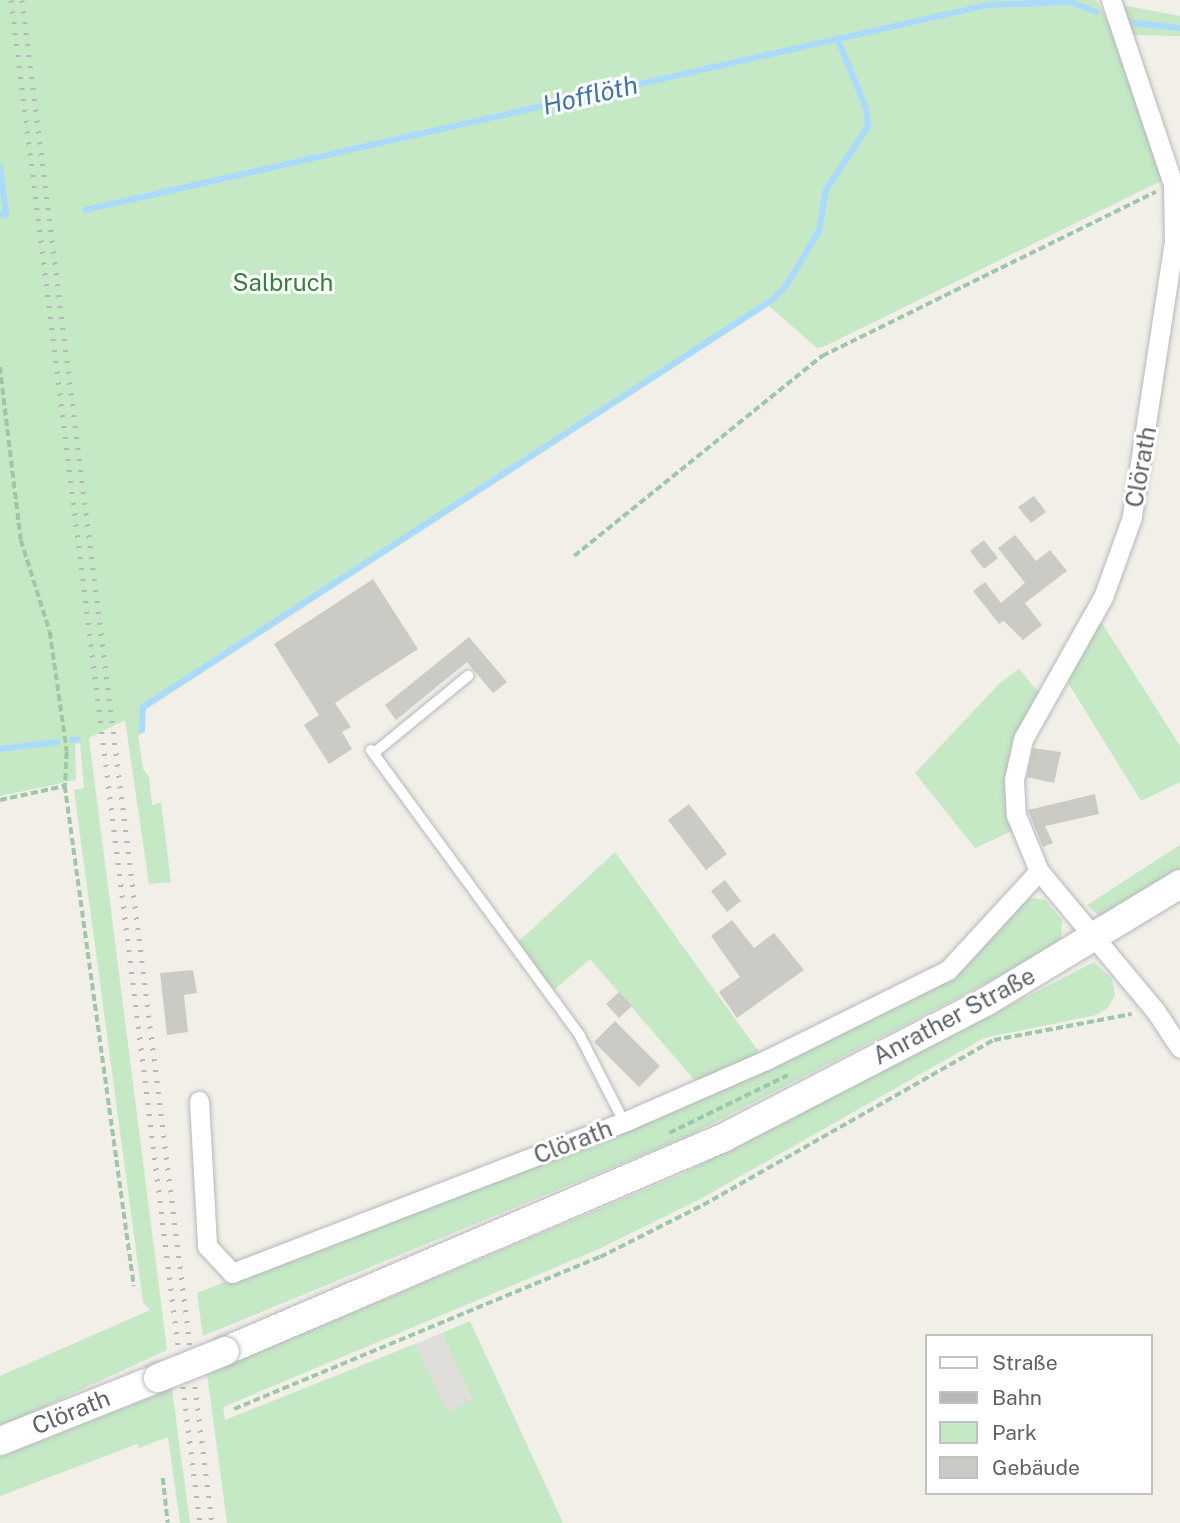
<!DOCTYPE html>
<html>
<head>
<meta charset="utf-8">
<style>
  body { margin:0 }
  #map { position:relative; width:1180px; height:1523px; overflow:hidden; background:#f1efe8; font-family:"Public Sans",sans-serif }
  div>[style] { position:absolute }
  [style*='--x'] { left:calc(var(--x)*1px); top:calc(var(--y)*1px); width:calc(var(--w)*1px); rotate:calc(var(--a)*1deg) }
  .industrial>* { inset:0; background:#e0deda }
  .green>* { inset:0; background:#c5e8c5 }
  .stream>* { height:6px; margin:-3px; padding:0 3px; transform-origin:3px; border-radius:3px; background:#aadaff }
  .building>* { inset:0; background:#cccac5 }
  .path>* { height:3.5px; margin-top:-1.75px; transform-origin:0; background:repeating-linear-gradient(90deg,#9cc7a9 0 7px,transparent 0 10.5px) }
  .roads { filter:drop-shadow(0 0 2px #b5b8bc) drop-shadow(0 0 2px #b5b8bc) }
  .lane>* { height:10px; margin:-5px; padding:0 5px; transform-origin:5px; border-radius:5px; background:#fff }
  .street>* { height:19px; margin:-9.5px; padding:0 9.5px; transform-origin:9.5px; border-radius:9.5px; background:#fff }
  .secondary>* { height:28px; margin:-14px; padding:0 14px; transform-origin:14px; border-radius:14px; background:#fff }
  .rail>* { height:5px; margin-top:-2.5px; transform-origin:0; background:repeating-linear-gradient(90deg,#b6b7b8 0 2px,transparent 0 11px) }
  .bridges { filter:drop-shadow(0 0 2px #b6babf) drop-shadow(0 0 2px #b6babf) }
  .secondary-bridge>* { height:28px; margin:-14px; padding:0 14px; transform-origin:14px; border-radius:14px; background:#fff }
  span { translate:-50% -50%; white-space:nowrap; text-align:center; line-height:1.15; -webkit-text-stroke:6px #fff; paint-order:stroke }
  .park-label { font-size:24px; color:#348238 }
  .street-label { font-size:24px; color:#5f6368 }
  .water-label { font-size:26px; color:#4174aa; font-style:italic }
  .legend { position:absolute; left:925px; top:1334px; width:228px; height:161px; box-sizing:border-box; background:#fff; border:2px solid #bfc1c3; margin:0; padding:9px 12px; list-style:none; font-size:21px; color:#5f6368 }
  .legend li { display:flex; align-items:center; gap:14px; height:35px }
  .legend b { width:35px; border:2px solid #bfc1c3 }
</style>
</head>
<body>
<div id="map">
  <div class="industrial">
    <div style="clip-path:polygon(442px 1333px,472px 1401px,446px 1412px,415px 1344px)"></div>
  </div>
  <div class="green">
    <div style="clip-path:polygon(0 0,1096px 0,1113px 30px,1163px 180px,823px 347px,817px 348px,769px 306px,145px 710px,145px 731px,138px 736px,143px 769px,149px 777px,152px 805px,161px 802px,171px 882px,149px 884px,125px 720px,89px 738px,167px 1350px,0 1427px,0 1376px,150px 1310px,143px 1302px,74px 790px,84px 788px,80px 743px,75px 745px,76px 780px,0 796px)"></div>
    <div style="clip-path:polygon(1122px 5px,1180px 16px,1180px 36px,1132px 35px)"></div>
    <div style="clip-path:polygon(1100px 620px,1180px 746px,1180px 782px,1141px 801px,1067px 681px)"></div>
    <div style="clip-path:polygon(1019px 669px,1039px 693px,1013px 740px,1004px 783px,1012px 831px,975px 848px,915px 773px,1000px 683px)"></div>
    <div style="clip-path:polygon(1180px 845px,1180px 874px,1102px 919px,1087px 905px)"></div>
    <div style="clip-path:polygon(615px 852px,761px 1055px,698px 1084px,590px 959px,553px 991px,517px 943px)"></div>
    <div style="clip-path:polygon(1031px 898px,1045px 900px,1062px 920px,1061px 941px,1053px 949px,688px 1136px,203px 1336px,197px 1293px,634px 1123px,875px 1014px)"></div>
    <div style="clip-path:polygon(1094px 962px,1112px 979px,1115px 995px,1108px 1008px,1096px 1015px,984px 1038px,702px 1198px,599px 1249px,223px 1407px,225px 1420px,415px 1344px,447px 1412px,472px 1400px,442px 1333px,470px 1321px,563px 1523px,227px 1523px,207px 1374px,680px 1175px)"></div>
    <div style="clip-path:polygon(172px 1389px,190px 1523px,180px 1523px,168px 1437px,139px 1448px,137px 1444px,0 1496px,0 1457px)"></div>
  </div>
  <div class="stream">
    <div style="--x:1134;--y:23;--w:46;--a:6.2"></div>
    <div style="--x:0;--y:167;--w:47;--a:82.7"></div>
    <div style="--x:6;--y:214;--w:6;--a:171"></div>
    <div style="--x:85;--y:210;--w:925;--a:-12.8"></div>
    <div style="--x:987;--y:5;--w:83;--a:-2.1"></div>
    <div style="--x:1070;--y:2;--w:28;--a:21"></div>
    <div style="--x:142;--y:730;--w:23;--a:-88"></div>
    <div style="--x:143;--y:707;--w:749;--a:-32.91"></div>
    <div style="--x:772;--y:300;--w:20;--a:-45"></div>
    <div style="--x:786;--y:286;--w:64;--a:-59"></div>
    <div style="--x:819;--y:231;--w:42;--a:-80.3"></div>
    <div style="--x:826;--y:190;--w:77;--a:-56.7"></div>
    <div style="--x:868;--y:126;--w:18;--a:-96"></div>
    <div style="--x:866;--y:108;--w:74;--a:-112.4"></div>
    <div style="--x:72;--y:740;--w:6;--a:-9"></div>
    <div style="--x:0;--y:749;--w:58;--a:-6.9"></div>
  </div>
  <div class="building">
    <div style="clip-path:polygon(1034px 496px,1046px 512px,1031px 523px,1018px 507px)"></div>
    <div style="clip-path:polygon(1015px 535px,1036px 561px,1050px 550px,1067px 571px,1025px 603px,1042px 625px,1023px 640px,1004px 621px,999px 624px,973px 591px,985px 582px,1001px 603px,1025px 583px,998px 548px)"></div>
    <div style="clip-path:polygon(984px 540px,998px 558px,984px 569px,970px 551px)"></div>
    <div style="clip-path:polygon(373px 579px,418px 649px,335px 703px,351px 727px,342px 732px,352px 749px,329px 764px,304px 725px,319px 715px,274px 644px)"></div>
    <div style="clip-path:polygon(469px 637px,507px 682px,493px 693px,467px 662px,396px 720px,385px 705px)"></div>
    <div style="clip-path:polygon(1033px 748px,1061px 752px,1054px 783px,1027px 777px)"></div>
    <div style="clip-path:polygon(1095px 794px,1099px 814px,1045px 826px,1053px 843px,1043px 847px,1028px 810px)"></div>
    <div style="clip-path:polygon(689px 804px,727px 854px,706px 870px,668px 820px)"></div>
    <div style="clip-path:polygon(725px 880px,741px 901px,727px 912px,711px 891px)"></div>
    <div style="clip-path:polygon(732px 920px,754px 948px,774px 933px,804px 970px,737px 1018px,719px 992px,740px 977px,711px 936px)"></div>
    <div style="clip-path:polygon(193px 970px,197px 993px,184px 995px,188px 1032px,167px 1035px,160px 973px)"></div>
    <div style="clip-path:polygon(619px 992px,632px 1006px,619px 1018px,606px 1004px)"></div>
    <div style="clip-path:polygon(615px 1021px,660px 1066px,639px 1087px,594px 1042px)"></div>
  </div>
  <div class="path">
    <div style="--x:0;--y:367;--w:174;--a:83.1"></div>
    <div style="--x:21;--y:540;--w:96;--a:72.5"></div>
    <div style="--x:50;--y:632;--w:121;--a:81.9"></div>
    <div style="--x:67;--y:752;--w:34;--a:93"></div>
    <div style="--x:65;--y:786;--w:505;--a:82.14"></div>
    <div style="--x:574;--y:556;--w:319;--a:-38.9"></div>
    <div style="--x:822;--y:356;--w:372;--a:-26.2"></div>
    <div style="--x:0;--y:800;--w:66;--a:-12.2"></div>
    <div style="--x:669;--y:1133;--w:132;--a:-26"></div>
    <div style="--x:234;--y:1409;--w:396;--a:-22.6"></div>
    <div style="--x:600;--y:1257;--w:115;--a:-26.8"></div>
    <div style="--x:703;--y:1205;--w:335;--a:-29.6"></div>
    <div style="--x:994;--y:1040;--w:140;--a:-10.7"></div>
    <div style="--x:163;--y:1478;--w:45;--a:83.7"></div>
  </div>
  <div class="roads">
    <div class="lane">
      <div style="--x:371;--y:750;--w:354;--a:53.8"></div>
      <div style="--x:580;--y:1036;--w:97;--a:62.9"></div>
      <div style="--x:374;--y:753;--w:122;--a:-39.3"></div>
    </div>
    <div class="street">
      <div style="--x:1111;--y:0;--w:194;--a:71.4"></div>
      <div style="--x:1173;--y:184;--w:57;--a:89"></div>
      <div style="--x:1174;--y:241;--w:279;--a:98.7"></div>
      <div style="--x:1132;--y:517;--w:85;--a:109.9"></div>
      <div style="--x:1103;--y:597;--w:163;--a:119.4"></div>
      <div style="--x:1023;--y:739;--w:42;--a:102.4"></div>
      <div style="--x:1014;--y:780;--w:35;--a:87"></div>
      <div style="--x:1016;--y:815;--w:61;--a:67.7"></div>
      <div style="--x:1039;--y:871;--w:181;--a:50.2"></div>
      <div style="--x:1155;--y:1010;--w:45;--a:56.7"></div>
      <div style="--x:199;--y:1101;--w:145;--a:86.8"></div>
      <div style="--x:207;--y:1246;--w:37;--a:47"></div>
      <div style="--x:232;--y:1273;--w:420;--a:-21.1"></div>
      <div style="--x:624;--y:1122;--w:155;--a:-23.6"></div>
      <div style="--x:766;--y:1060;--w:203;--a:-26.3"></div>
      <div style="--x:948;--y:970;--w:134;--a:-47.4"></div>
    </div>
    <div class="secondary">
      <div style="--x:225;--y:1351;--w:542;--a:-23.16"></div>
      <div style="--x:723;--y:1138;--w:297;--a:-27.4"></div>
      <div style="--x:987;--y:1001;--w:226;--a:-31.2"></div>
      <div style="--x:0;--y:1441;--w:170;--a:-21.7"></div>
    </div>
  </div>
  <div class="rail">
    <div style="--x:11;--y:0;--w:1535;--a:82.93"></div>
    <div style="--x:22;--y:0;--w:1535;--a:82.89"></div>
  </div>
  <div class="bridges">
    <div class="secondary-bridge">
      <div style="--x:158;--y:1378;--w:72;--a:-21.9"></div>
    </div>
  </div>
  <div class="park-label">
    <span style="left:283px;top:283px">Salbruch</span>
  </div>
  <div class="street-label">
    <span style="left:1141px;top:467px;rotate:-80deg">Clörath</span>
    <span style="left:954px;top:1016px;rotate:-28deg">Anrather Straße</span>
    <span style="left:573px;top:1142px;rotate:-21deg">Clörath</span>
    <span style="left:71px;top:1412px;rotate:-22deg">Clörath</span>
  </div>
  <div class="water-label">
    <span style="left:590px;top:95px;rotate:-13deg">Hofflöth</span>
  </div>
  <ul class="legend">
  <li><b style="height:9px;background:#fff"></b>Straße</li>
  <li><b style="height:9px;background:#b6b7b8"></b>Bahn</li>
  <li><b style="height:19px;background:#c5e8c5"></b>Park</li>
  <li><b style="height:19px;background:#cccac5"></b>Gebäude</li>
  </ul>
</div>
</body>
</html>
